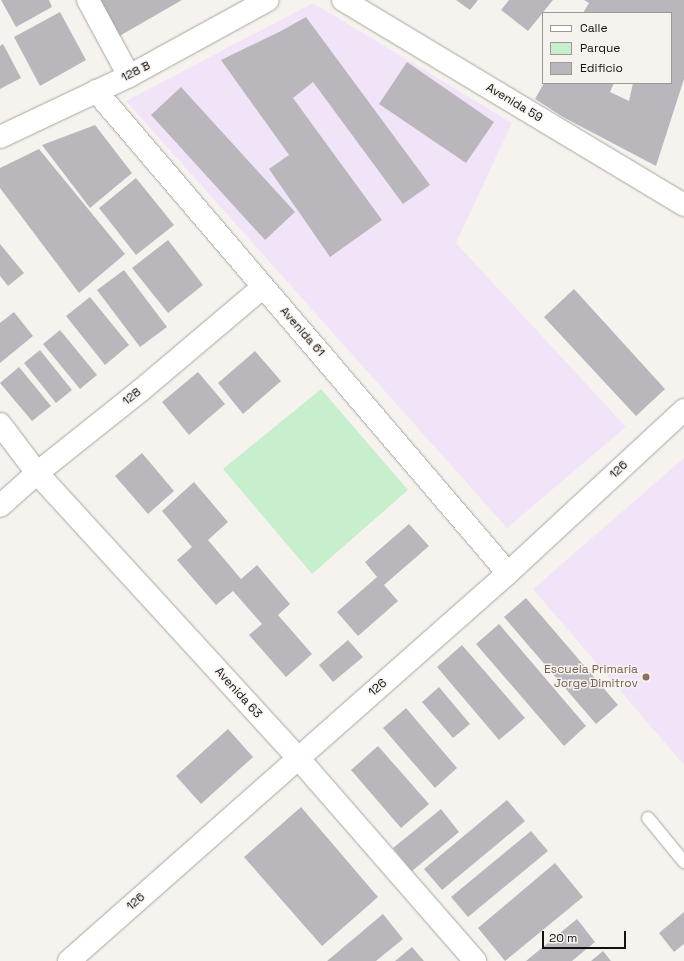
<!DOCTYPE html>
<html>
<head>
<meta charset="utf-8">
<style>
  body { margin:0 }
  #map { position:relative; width:684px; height:961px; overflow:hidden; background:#f6f3ee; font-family:"Space Grotesk",sans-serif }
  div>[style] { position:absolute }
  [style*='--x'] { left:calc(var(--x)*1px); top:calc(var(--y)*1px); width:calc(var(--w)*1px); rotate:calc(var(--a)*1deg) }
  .education>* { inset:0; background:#f2e4f8 }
  .green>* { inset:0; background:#c7eecd }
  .building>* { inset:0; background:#bab7bc }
  .roads { filter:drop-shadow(0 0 1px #a8a49f) drop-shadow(0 0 1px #a8a49f) }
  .service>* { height:12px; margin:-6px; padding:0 6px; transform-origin:6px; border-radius:6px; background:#fff }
  .minor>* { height:22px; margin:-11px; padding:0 11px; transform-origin:11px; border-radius:11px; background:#fff }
  .tertiary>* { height:22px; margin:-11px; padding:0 11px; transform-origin:11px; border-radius:11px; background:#fff }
  .dots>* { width:11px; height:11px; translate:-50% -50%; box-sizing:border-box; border:2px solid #f6f3ee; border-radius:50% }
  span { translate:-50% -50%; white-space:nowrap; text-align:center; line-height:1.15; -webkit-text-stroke:3px #f6f3ee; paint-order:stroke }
  .street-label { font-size:12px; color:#141211 }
  .education-label { font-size:12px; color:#785e54 }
  .right { translate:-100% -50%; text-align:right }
  .legend { position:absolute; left:542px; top:12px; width:130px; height:72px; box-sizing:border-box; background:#f6f3ee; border:1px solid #9c9996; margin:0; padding:5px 7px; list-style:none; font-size:12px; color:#141211 }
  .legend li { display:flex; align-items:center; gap:8px; height:20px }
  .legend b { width:20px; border:1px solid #9c9996 }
  .scale { position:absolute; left:542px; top:931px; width:84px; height:18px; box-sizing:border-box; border:2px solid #141211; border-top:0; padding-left:5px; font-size:12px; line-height:14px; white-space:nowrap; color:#141211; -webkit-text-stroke:3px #f6f3ee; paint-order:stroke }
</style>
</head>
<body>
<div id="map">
  <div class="education">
    <div style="clip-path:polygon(313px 3px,512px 123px,456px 243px,626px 427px,507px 528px,126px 101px)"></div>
    <div style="clip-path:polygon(684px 458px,684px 765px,533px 589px)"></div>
  </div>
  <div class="green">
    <div style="clip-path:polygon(321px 389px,408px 490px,312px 574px,223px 469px)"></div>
  </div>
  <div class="building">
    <div style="clip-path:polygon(1px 0,49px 0,52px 7px,16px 27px)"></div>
    <div style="clip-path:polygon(94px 0,182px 0,116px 38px)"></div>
    <div style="clip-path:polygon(456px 0,478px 0,470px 10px)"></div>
    <div style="clip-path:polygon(509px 0,553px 0,528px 31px,501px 10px)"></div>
    <div style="clip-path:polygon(584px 0,684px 0,684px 79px,656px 166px,563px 117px,535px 99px,544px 83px,614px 83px,610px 92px,629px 101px,633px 83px,671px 83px,671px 13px,583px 13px,589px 3px)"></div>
    <div style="clip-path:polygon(60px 12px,86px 60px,40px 86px,14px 37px)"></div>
    <div style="clip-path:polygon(306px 17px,430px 185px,403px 204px,313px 82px,293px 98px,382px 220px,330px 257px,269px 169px,289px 155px,221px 60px,279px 32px)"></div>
    <div style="clip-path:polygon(3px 44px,21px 78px,0 89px,0 46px)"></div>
    <div style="clip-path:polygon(407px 62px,494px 122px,466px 163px,379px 104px)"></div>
    <div style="clip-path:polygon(181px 87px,295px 212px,265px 240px,151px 115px)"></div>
    <div style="clip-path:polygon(95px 125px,132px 173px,90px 208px,42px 145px)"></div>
    <div style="clip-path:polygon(39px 149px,125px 254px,79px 293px,0 188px,0 168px)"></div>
    <div style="clip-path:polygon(136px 178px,174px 225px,136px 255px,99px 208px)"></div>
    <div style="clip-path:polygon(168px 240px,203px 285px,168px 313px,132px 268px)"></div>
    <div style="clip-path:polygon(0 244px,24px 273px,8px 286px,0 276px)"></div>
    <div style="clip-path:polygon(124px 270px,167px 327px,140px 347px,97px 290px)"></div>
    <div style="clip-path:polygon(574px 289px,665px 389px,636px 416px,544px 317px)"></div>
    <div style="clip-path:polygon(90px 297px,129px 345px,105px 365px,66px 316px)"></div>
    <div style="clip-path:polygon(14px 312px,33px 336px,0 363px,0 323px)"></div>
    <div style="clip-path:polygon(60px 330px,97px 375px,80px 389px,43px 344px)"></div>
    <div style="clip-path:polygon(40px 350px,72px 390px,56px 403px,24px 363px)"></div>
    <div style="clip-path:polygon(255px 351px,281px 381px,243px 414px,218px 383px)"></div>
    <div style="clip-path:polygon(19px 367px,51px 406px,32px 421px,0 383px)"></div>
    <div style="clip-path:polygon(198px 372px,225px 404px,189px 435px,162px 402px)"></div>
    <div style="clip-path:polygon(142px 453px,174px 491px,148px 514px,115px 476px)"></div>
    <div style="clip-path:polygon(194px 482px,228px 522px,208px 540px,241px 579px,257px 565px,290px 604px,278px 615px,312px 654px,286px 677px,249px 635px,262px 624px,233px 591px,216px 605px,177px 560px,192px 547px,162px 511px)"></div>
    <div style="clip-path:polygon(409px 524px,429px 546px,384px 585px,398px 601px,358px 636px,337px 612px,377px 577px,365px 562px)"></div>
    <div style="clip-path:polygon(526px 598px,618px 705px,596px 724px,504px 617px)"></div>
    <div style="clip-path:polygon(499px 624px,586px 726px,564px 746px,476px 644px)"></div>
    <div style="clip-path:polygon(348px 640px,363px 657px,333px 682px,319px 665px)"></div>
    <div style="clip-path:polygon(462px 645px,525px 718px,499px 740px,437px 667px)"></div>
    <div style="clip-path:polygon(439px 687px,470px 724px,453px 738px,422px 702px)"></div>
    <div style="clip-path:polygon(406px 708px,457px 768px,435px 788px,383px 728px)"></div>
    <div style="clip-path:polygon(228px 729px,253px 757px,201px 804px,176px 776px)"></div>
    <div style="clip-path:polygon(378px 746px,429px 804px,401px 828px,351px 770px)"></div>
    <div style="clip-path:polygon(507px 800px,525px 821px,442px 890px,424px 869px)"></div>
    <div style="clip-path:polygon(301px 807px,378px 897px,322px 946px,244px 857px)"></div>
    <div style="clip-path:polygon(441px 809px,459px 832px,412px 871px,393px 848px)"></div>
    <div style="clip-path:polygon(531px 831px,548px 851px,468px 917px,451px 897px)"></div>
    <div style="clip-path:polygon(555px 863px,583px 897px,505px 961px,478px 928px)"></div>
    <div style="clip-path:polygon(684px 912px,684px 944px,674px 952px,659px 933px)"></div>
    <div style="clip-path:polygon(383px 914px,403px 939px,376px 961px,327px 961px)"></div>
    <div style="clip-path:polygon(577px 919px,595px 942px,572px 961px,526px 961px)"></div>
    <div style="clip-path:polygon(412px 947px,424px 961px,395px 961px)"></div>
    <div style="clip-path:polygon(603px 951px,611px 961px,591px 961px)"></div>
  </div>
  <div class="roads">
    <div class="service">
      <div style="--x:648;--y:818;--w:57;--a:50.7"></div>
    </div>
    <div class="minor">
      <div style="--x:88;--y:0;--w:86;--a:61.7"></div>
      <div style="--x:343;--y:0;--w:398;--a:31"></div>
      <div style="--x:96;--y:91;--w:634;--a:49.48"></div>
      <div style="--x:0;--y:424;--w:61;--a:52.9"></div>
      <div style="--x:37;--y:473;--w:388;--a:47.5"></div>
      <div style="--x:299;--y:759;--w:268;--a:48.9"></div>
      <div style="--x:0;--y:506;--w:50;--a:-41.7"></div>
      <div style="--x:37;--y:473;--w:132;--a:-38.5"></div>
      <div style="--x:140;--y:391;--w:161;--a:-40.2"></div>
    </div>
    <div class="tertiary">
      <div style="--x:0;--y:137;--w:143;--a:-25.3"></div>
      <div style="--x:129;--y:76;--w:158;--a:-28.7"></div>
      <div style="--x:69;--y:961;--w:586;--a:-41.47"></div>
      <div style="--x:508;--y:573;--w:240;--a:-42.8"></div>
    </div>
  </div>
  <div class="dots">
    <div style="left:646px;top:677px;background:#8d6e63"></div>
  </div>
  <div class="street-label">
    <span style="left:136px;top:72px;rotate:-27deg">128 B</span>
    <span style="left:514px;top:103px;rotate:31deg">Avenida 59</span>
    <span style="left:302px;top:332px;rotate:49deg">Avenida 61</span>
    <span style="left:132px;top:397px;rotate:-39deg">128</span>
    <span style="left:619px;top:470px;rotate:-43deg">126</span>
    <span style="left:378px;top:688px;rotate:-42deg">126</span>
    <span style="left:238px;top:693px;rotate:48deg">Avenida 63</span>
    <span style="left:136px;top:902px;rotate:-41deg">126</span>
  </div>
  <div class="education-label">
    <span class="right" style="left:638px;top:677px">Escuela Primaria<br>Jorge Dimitrov</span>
  </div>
  <ul class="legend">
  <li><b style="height:5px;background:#fff"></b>Calle</li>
  <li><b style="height:11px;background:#c7eecd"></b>Parque</li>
  <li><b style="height:11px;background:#bab7bc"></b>Edificio</li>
  </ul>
  <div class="scale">20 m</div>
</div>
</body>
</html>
